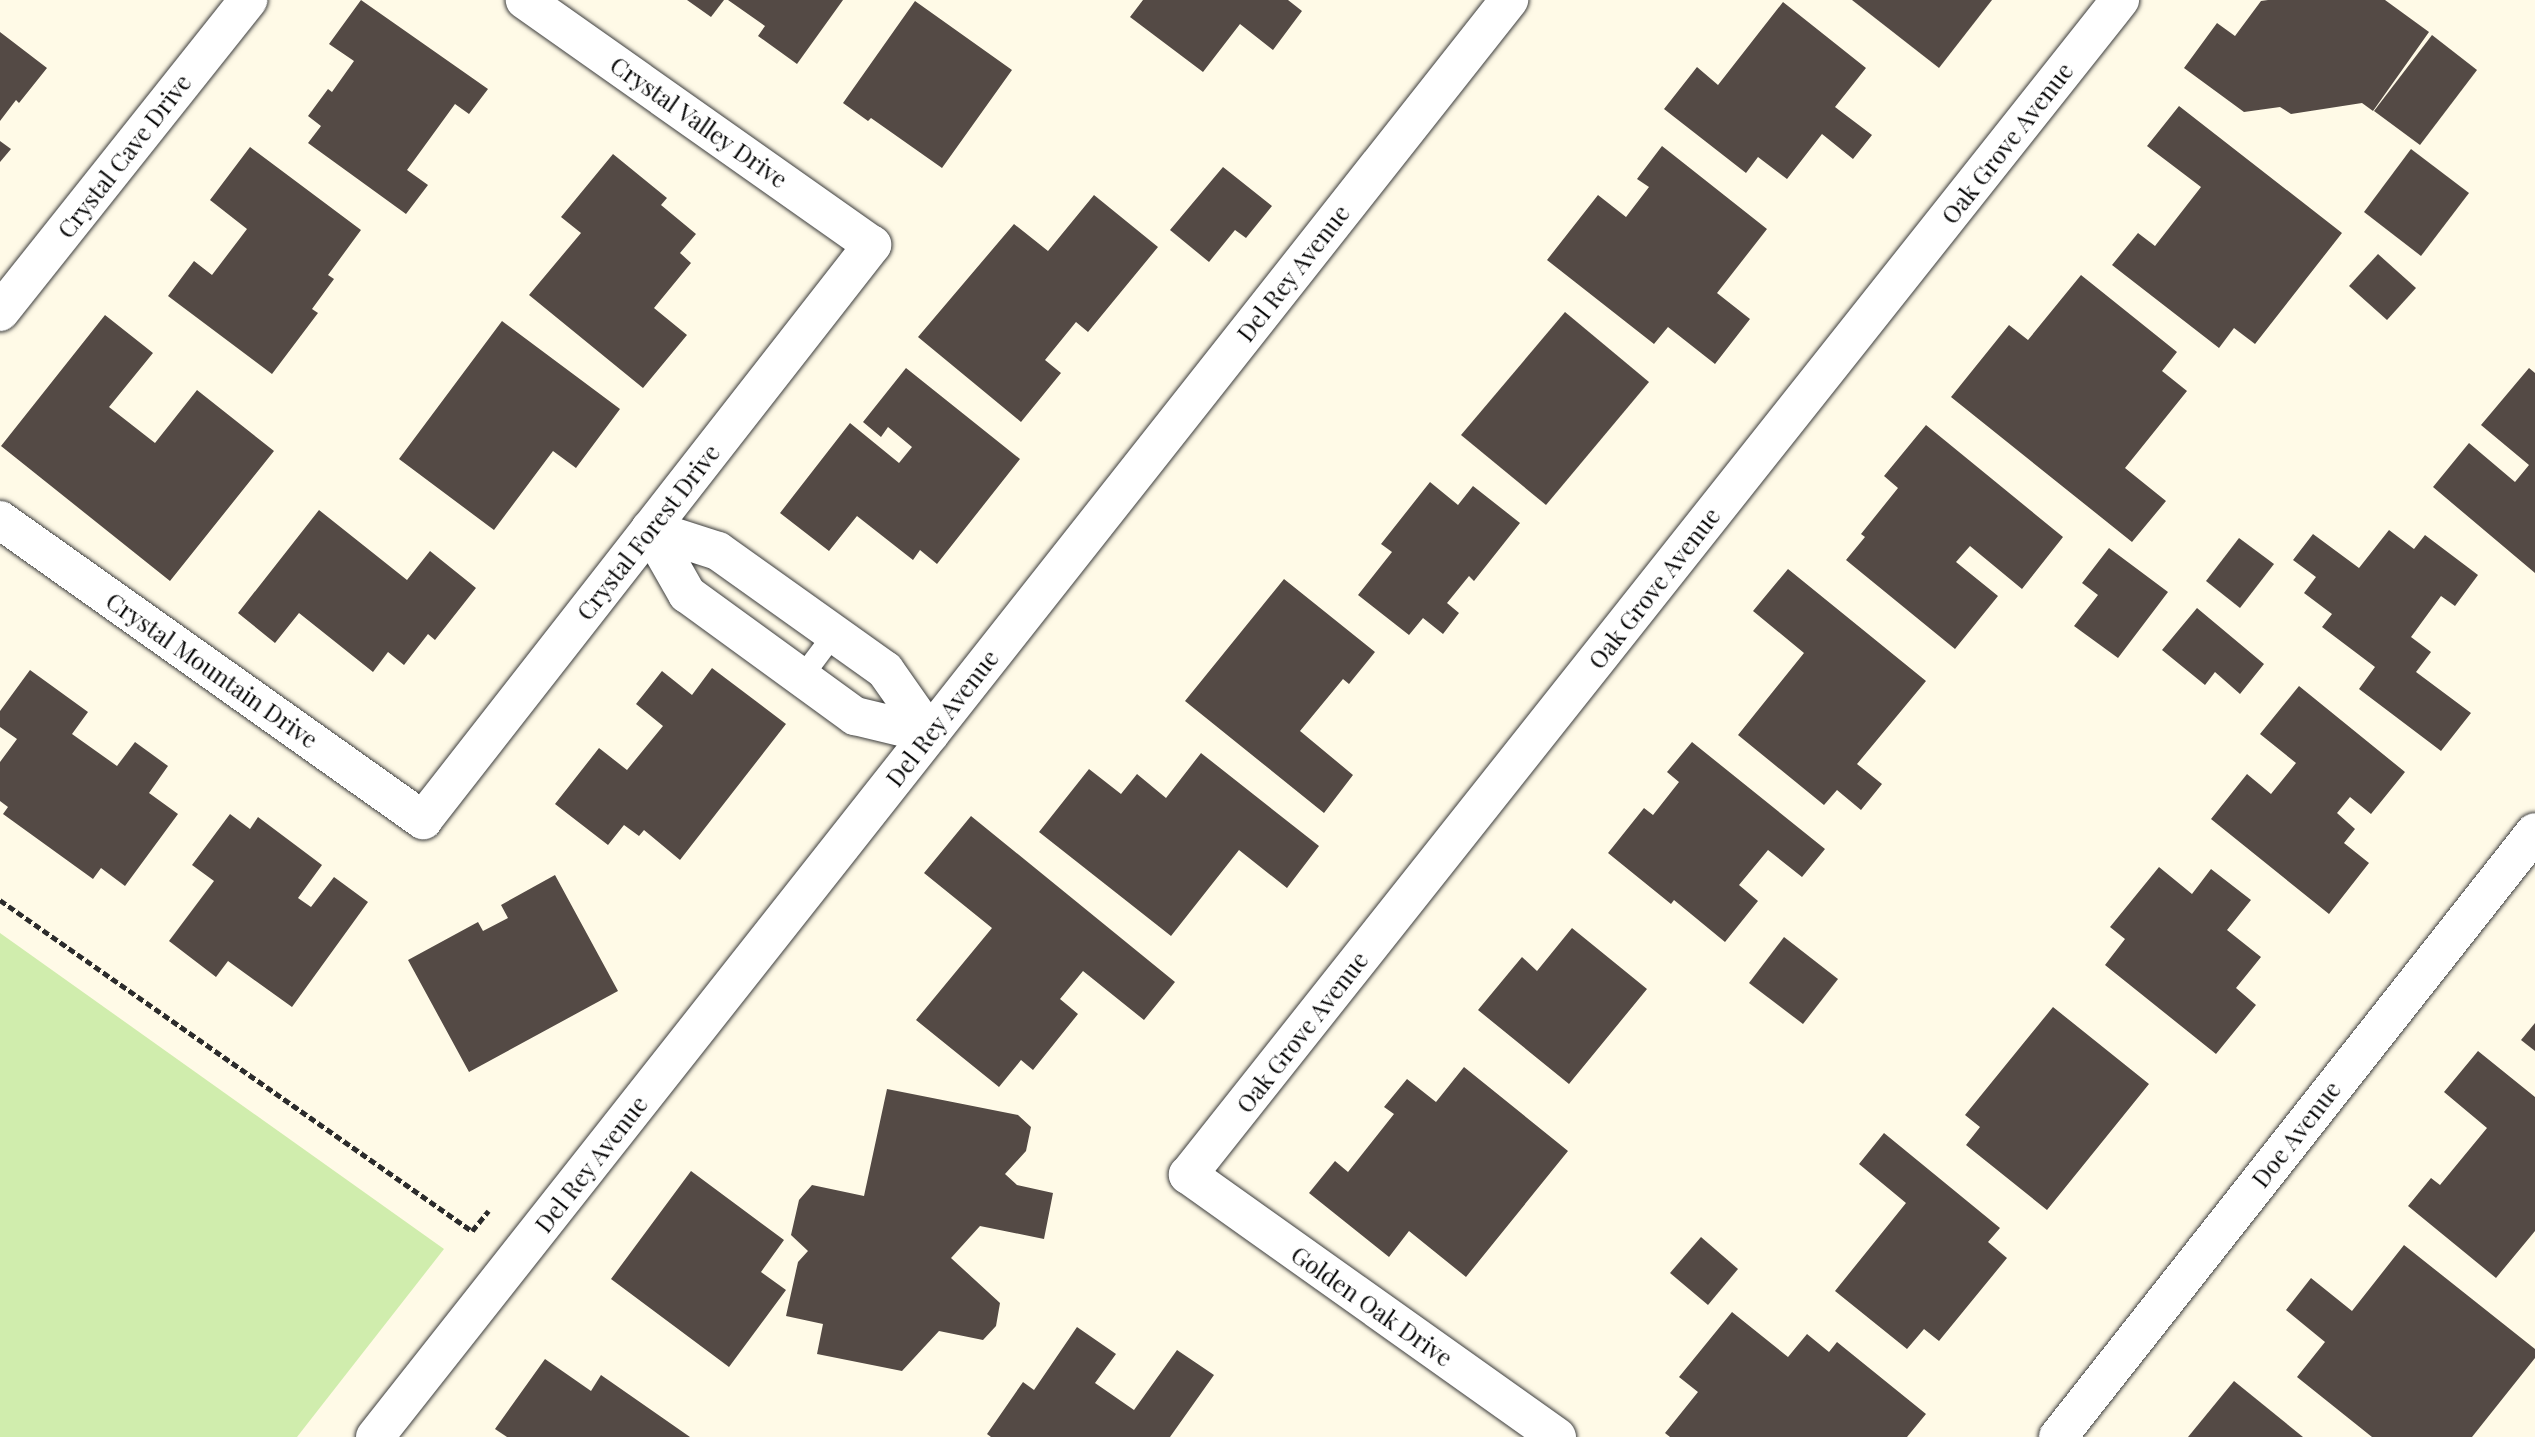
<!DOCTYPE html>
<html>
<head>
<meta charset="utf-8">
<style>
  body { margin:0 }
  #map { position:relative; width:2535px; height:1437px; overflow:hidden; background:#fffae7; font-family:"Playfair Display",serif }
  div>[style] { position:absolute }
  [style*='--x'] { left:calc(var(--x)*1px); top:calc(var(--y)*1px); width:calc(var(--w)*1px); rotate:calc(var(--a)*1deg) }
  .green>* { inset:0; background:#d0edad }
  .building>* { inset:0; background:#544a45 }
  .path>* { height:4.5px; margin-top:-2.25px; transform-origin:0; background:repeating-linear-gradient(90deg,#2c2c2c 0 7px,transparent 0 10.5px) }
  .roads { filter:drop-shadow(0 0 2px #3d3d3d) drop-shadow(0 0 2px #3d3d3d) }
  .service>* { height:21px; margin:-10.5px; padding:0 10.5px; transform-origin:10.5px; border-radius:10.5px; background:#fff }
  .minor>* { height:38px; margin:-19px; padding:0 19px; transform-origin:19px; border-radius:19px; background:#fff }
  span { translate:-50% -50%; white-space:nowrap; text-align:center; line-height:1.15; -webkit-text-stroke:7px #fff; paint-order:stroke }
  .street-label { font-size:24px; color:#0a0a0a }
</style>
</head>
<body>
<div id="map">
  <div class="green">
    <div style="clip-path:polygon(0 933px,444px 1249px,297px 1437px,0 1437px)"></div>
  </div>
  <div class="building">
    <div style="clip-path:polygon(361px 0,488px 89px,469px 114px,455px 104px,407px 170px,428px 185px,406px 214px,308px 143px,321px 126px,308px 116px,328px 89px,332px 92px,354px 61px,329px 44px)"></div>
    <div style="clip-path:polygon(687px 0,724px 0,711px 17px)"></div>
    <div style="clip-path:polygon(728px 0,843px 0,797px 64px,758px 36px,765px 26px)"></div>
    <div style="clip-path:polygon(1143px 0,1288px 0,1302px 11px,1273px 50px,1240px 24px,1203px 72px,1130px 17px)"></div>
    <div style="clip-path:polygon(1852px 0,1992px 0,1939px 68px)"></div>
    <div style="clip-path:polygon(2268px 0,2385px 0,2429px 32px,2373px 111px,2362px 103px,2291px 114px,2280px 107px,2244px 112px,2184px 68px,2217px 23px,2235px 36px,2261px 1px)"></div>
    <div style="clip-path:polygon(915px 1px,1012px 70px,942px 168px,871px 118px,868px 121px,843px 103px)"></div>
    <div style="clip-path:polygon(1783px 2px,1866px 68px,1835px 107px,1872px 135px,1853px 159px,1822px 134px,1787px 179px,1758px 157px,1746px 173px,1664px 109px,1697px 67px,1718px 85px)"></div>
    <div style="clip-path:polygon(0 32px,47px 68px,19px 103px,16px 100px,0 121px)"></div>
    <div style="clip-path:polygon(2432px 35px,2477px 70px,2420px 145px,2374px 111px)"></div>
    <div style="clip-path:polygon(2179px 106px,2342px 233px,2255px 344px,2234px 328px,2219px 348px,2112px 265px,2138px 233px,2155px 246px,2201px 187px,2147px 146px)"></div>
    <div style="clip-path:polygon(0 141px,11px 149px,0 162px)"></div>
    <div style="clip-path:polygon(1662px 146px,1767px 229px,1717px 293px,1750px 319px,1715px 364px,1668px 327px,1654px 344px,1547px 260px,1598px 195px,1626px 217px,1649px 187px,1637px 179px)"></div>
    <div style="clip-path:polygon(250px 147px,361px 230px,328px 275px,334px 279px,312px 309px,318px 313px,272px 374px,168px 296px,194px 261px,212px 275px,247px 229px,210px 200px)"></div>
    <div style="clip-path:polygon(2411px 149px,2469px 193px,2421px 256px,2364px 212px)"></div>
    <div style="clip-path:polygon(613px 154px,667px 198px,661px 205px,696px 234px,680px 253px,691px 263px,654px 308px,687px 335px,643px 388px,529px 295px,581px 233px,561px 217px)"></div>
    <div style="clip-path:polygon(1223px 167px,1272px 206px,1246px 238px,1235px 230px,1209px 262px,1170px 230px)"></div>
    <div style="clip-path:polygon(1094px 195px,1158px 247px,1088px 332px,1076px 322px,1045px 360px,1061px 373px,1021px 422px,918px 337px,1014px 224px,1048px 251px)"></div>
    <div style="clip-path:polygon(2378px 254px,2416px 288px,2387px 320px,2349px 286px)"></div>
    <div style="clip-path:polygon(2081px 275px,2177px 352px,2162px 371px,2187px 391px,2125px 468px,2166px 501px,2132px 542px,1951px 397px,2009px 325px,2028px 340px)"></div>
    <div style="clip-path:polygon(1565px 312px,1649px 382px,1546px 505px,1461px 435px)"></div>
    <div style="clip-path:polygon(105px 315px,153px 353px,109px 407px,155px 443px,197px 390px,274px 451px,170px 581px,1px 446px)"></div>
    <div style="clip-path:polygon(502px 321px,620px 409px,576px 468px,553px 451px,494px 530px,399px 459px)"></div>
    <div style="clip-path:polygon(906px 368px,1020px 459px,937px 564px,920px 550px,913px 560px,857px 516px,829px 551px,780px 513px,850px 423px,899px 463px,912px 447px,888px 427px,881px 437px,863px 422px)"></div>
    <div style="clip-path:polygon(2529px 368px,2535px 373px,2535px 573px,2433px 487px,2469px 443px,2515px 482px,2529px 465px,2481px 425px)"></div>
    <div style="clip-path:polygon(1926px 425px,2063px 537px,2022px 589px,1970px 546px,1956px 562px,1998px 596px,1955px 649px,1846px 560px,1865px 537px,1861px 534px,1898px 488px,1884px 476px)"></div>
    <div style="clip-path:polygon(1430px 482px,1458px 505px,1473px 486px,1520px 523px,1474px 581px,1469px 576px,1447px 603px,1459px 613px,1443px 634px,1423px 618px,1409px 635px,1358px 595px,1392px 552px,1381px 544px)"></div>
    <div style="clip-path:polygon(319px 510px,407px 580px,430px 551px,476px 588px,435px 640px,428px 634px,404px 665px,388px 652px,373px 672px,299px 613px,275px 643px,238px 613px)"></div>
    <div style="clip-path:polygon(2389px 530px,2414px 549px,2425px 535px,2478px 575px,2455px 606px,2441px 596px,2411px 637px,2431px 652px,2416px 672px,2471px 713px,2441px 751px,2359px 689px,2375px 667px,2322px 627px,2332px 614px,2304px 593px,2316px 577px,2293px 560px,2313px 534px,2359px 568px)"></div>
    <div style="clip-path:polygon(2239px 538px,2274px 564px,2240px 608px,2206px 581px)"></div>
    <div style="clip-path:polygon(2109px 548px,2168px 592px,2118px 658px,2074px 626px,2098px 595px,2082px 583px)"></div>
    <div style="clip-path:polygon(1788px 569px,1926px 681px,1857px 764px,1882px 784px,1861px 810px,1837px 790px,1824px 805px,1738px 735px,1804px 653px,1753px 611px)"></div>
    <div style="clip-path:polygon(1284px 579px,1375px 652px,1349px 684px,1343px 679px,1300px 731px,1353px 775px,1324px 813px,1185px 701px)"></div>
    <div style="clip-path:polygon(2197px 608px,2264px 664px,2240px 694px,2215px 672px,2205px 685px,2162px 650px)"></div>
    <div style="clip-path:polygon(712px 668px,786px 724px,680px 860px,644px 830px,639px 836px,624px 825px,608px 845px,555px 804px,599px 748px,627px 770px,663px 726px,636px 704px,662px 671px,692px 695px)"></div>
    <div style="clip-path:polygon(30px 670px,88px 712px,72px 734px,117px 766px,135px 742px,168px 766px,149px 793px,178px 814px,125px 886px,101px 868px,93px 879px,3px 814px,8px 807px,0 801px,0 762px,17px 739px,0 727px,0 711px)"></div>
    <div style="clip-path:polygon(2299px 686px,2405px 772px,2371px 814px,2350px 797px,2337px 813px,2355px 829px,2344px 843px,2369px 863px,2329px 914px,2211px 819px,2247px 774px,2271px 794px,2296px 763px,2260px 734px)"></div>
    <div style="clip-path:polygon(1692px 742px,1825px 849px,1802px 877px,1768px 850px,1739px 885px,1758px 901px,1725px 942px,1674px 900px,1671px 904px,1608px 853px,1644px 808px,1653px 815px,1679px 782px,1667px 772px)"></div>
    <div style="clip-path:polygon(1201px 753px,1319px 846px,1287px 888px,1239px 850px,1171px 936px,1039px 832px,1089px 769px,1121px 794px,1137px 774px,1166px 798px)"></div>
    <div style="clip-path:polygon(230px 814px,250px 829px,258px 817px,322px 865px,298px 898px,311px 907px,334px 877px,368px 902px,292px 1007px,228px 961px,216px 977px,169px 941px,214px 881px,192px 865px)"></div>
    <div style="clip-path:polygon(971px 816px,1175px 982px,1144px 1020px,1083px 971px,1060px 999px,1078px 1014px,1033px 1070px,1021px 1060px,999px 1087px,916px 1020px,992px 928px,924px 873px)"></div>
    <div style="clip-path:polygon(2159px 867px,2192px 894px,2211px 869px,2251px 900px,2227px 930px,2261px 957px,2236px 988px,2256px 1005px,2216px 1054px,2105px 965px,2125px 939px,2110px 927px)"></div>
    <div style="clip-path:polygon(555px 875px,618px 991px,469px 1072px,408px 960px,478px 922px,483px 931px,508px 918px,501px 905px)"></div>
    <div style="clip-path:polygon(1572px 928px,1647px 989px,1569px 1084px,1478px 1010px,1522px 957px,1537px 971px)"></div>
    <div style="clip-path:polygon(1784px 937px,1838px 979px,1803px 1024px,1749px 983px)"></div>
    <div style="clip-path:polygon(2053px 1007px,2149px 1084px,2047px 1210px,1966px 1145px,1980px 1127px,1965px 1115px)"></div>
    <div style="clip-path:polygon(2535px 1023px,2535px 1051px,2521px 1040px)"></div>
    <div style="clip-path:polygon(2478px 1051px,2535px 1097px,2535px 1231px,2496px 1278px,2408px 1206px,2431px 1178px,2440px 1185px,2487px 1128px,2444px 1092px)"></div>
    <div style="clip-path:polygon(1464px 1067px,1568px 1151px,1466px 1277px,1409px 1231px,1389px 1257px,1309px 1193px,1335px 1161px,1348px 1172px,1394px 1114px,1384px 1107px,1407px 1079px,1436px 1102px)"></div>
    <div style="clip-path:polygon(887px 1089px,1018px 1115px,1031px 1127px,1026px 1151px,1005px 1174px,1017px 1185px,1053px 1193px,1044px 1239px,980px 1226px,951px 1258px,1000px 1303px,996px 1326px,983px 1340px,939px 1331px,902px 1371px,817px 1354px,823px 1324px,786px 1316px,798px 1262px,808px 1251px,791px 1235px,799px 1200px,812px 1185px,864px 1196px)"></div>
    <div style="clip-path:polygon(1884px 1133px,2000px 1228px,1988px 1242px,2007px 1258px,1939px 1341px,1924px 1329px,1907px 1349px,1835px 1291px,1906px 1203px,1859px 1164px)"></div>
    <div style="clip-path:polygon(691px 1171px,784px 1240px,761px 1272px,786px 1290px,729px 1367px,611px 1279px)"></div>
    <div style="clip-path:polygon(1701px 1237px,1738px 1269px,1708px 1305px,1670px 1273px)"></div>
    <div style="clip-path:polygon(2404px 1245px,2535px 1349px,2535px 1358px,2472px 1437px,2372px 1437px,2297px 1377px,2325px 1342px,2286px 1310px,2311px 1278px,2352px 1311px)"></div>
    <div style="clip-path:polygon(1732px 1312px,1788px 1357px,1807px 1334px,1829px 1352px,1837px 1342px,1926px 1414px,1907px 1437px,1670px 1437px,1665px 1433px,1698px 1392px,1679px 1377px)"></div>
    <div style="clip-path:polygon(1077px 1327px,1116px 1354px,1095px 1383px,1134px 1410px,1177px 1350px,1214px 1375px,1170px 1437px,991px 1437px,987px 1434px,1023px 1382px,1034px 1390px)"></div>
    <div style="clip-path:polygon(545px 1359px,591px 1391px,601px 1375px,690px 1437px,507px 1437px,495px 1429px)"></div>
    <div style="clip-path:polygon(2234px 1381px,2303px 1437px,2188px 1437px)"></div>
  </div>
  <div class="path">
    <div style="--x:0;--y:900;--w:576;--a:35.04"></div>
    <div style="--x:472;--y:1231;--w:26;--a:-51"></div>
  </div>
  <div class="roads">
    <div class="service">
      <div style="--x:801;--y:677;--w:55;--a:-53.1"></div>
    </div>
    <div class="minor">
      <div style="--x:0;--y:312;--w:399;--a:-51.5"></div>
      <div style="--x:0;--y:520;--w:519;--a:35.35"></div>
      <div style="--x:423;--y:820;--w:730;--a:-52.01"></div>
      <div style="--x:872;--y:245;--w:425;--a:-144.8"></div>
      <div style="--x:650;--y:529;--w:75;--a:60.4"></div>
      <div style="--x:687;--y:594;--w:208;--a:36"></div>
      <div style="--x:855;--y:716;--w:77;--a:13.5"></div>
      <div style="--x:650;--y:529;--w:71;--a:17.9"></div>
      <div style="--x:718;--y:551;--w:205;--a:35.5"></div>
      <div style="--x:885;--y:670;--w:78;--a:54.9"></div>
      <div style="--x:375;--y:1437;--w:1831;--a:-51.72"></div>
      <div style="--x:1557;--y:1437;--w:453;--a:-144.6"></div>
      <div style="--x:1188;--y:1175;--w:1500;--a:-51.58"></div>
      <div style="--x:2058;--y:1437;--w:770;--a:-51.75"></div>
    </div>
  </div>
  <div class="street-label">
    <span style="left:699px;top:122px;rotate:35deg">Crystal Valley Drive</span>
    <span style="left:2007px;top:143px;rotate:-52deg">Oak Grove Avenue</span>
    <span style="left:124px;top:156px;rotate:-52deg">Crystal Cave Drive</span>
    <span style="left:1293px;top:273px;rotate:-52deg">Del Rey Avenue</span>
    <span style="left:648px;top:532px;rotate:-52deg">Crystal Forest Drive</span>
    <span style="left:1654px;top:588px;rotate:-52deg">Oak Grove Avenue</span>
    <span style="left:212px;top:670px;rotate:35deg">Crystal Mountain Drive</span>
    <span style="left:942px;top:718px;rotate:-52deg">Del Rey Avenue</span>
    <span style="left:1302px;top:1032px;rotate:-52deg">Oak Grove Avenue</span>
    <span style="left:2296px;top:1134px;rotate:-52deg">Doe Avenue</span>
    <span style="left:591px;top:1164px;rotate:-52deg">Del Rey Avenue</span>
    <span style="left:1372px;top:1306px;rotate:35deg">Golden Oak Drive</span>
  </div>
</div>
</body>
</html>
